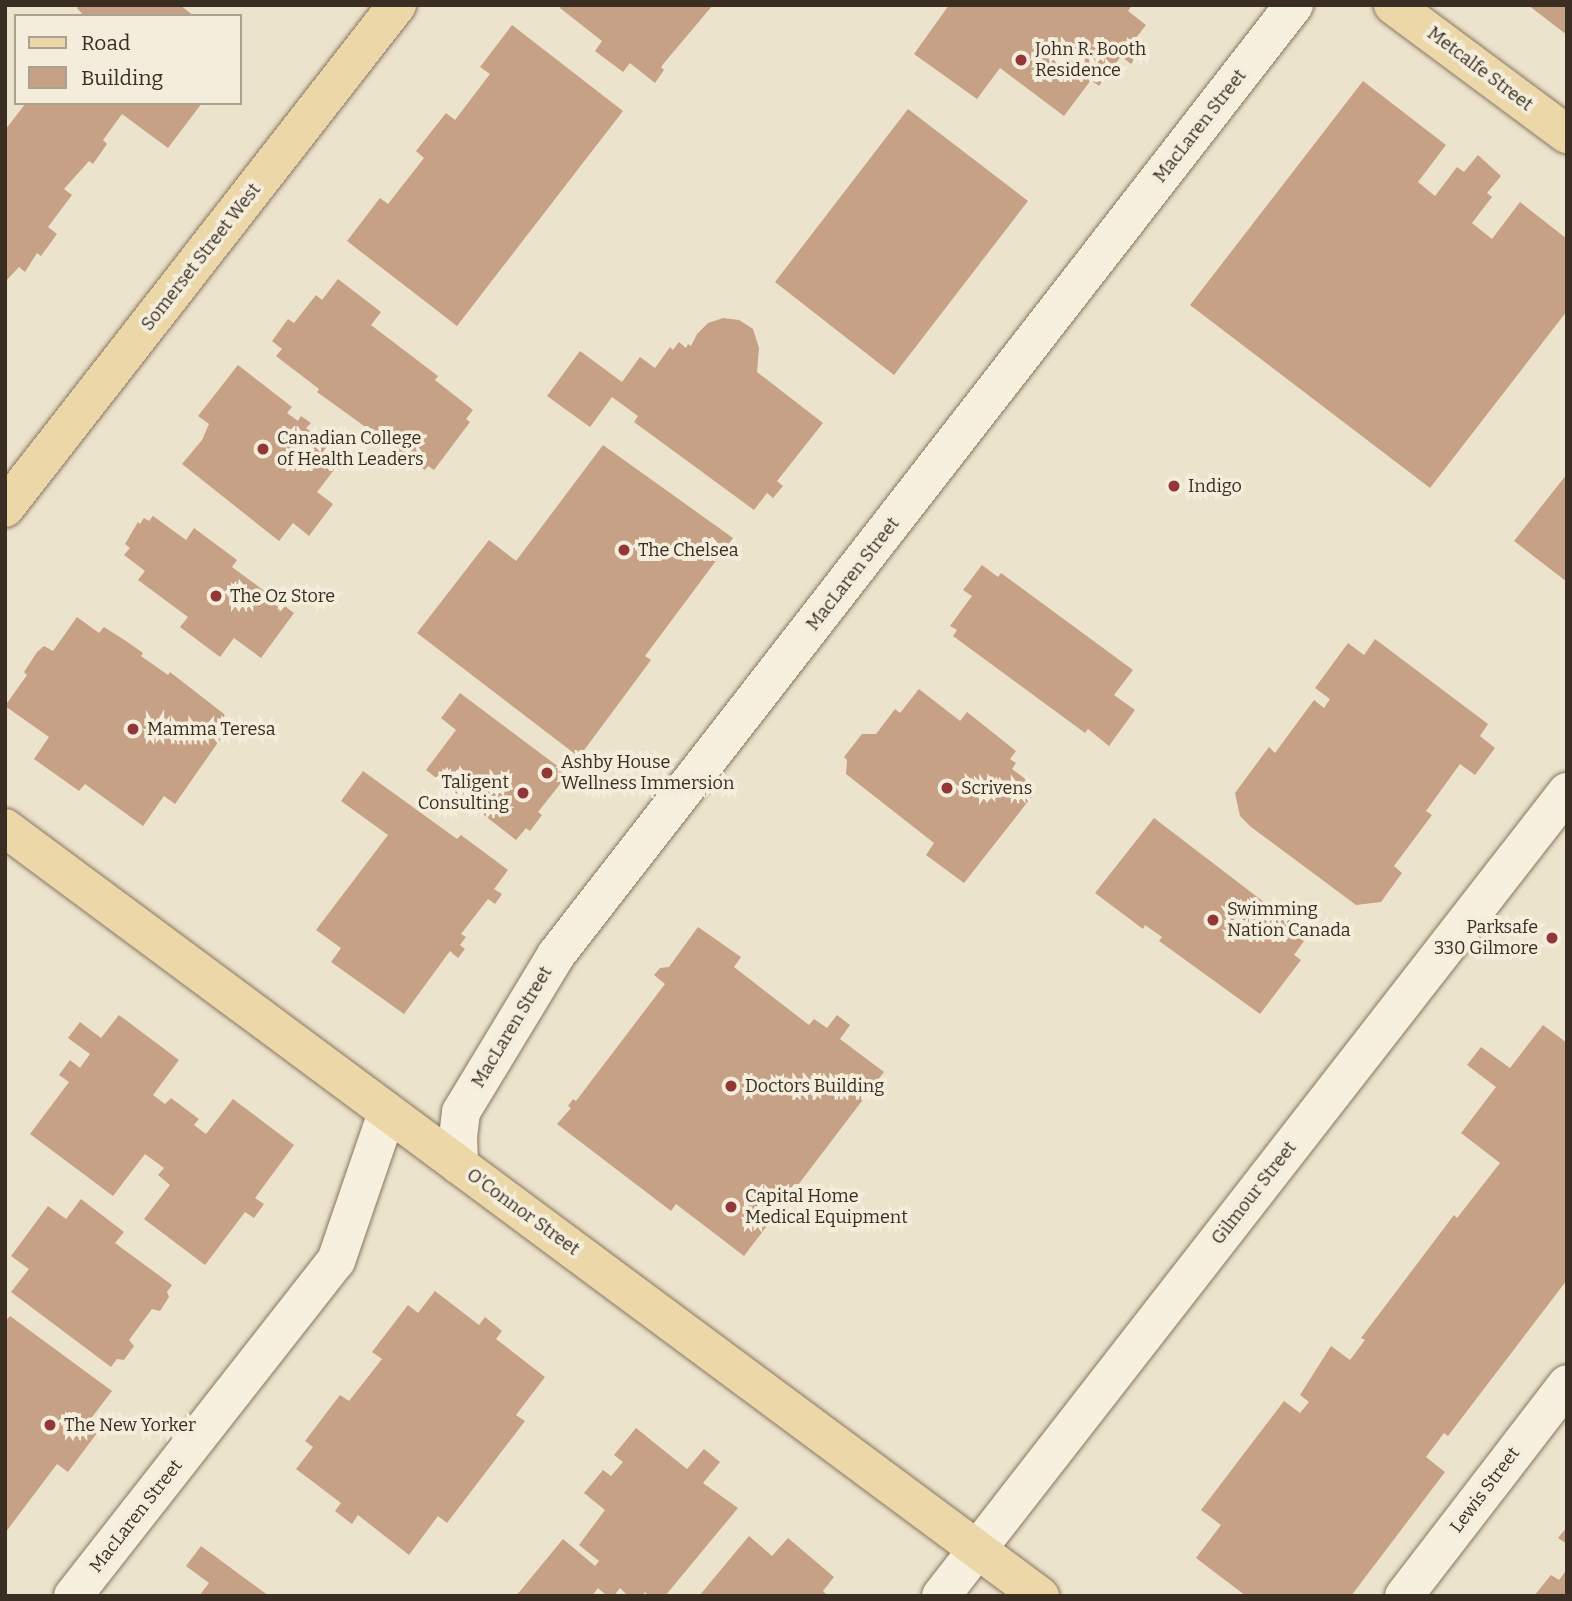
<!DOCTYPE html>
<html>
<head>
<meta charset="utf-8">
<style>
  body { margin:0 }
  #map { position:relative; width:1572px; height:1601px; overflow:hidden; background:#ece3cc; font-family:Bitter,serif }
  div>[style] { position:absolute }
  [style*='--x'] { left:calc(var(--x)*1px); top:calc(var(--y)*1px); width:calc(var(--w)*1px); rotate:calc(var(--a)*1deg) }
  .building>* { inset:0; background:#c7a185 }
  .roads { filter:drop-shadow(0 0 2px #887661) drop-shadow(0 0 2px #887661) }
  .minor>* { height:38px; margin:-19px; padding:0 19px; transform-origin:19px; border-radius:19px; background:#f7f0df }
  .major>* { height:38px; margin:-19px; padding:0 19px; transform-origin:19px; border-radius:19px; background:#ebd7a8 }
  .dots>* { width:19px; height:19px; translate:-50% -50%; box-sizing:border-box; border:4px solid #f4eddb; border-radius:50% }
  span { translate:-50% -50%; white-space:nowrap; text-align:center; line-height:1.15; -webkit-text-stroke:7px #f4eddb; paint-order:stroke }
  .poi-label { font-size:18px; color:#3a2e23 }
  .left { translate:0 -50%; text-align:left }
  .right { translate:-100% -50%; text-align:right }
  .street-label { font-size:18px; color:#3a2e23 }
  .frame { position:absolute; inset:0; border:7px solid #3a2e23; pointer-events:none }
  .legend { position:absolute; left:14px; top:14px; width:228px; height:91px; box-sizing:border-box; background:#f4eddb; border:2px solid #aaa191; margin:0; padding:9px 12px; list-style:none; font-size:21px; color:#3a2e23 }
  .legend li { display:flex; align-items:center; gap:14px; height:35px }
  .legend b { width:35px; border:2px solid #aaa191 }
</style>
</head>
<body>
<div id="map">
  <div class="building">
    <div style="clip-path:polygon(79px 5px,180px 5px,194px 16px,84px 16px,77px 8px)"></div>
    <div style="clip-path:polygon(562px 5px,713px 5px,664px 63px,661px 67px,664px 70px,655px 83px,630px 63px,623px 72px,595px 51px,602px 41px,560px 8px)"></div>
    <div style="clip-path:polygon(949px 5px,1132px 5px,1128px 11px,1146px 25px,1135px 39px,1144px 47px,1131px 64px,1121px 56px,1099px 86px,1091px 80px,1064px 116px,1000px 68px,977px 99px,914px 54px)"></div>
    <div style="clip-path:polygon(1528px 5px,1567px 5px,1567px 35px)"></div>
    <div style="clip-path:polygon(512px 25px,623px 111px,457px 326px,347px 241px,380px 198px,388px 204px,424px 158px,416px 151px,446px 113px,455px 120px,490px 74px,480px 67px)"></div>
    <div style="clip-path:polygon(1363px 81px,1446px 145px,1418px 182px,1435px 196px,1457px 167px,1464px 172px,1478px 155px,1501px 176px,1487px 193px,1492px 197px,1472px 223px,1492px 239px,1520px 202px,1567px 239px,1567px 311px,1430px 488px,1190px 305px)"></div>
    <div style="clip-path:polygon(26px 103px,202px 103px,168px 148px,122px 114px,103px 140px,107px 144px,93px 164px,89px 161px,64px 189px,72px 195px,48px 227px,57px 234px,41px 256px,37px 253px,25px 272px,19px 267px,5px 282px,5px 130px)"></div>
    <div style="clip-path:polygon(908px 109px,1028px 201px,894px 375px,775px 282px)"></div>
    <div style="clip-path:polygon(338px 279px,381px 312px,371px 325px,438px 376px,435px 380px,473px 410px,466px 419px,470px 422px,434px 470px,428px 466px,425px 470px,317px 392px,319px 389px,276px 356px,282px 349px,272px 341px,288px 319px,294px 323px,316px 295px,322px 300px)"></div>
    <div style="clip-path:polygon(723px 318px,739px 320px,753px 329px,759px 348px,757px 372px,823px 423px,777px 481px,783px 486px,773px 498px,767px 493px,754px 510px,634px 422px,638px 416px,612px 397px,590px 427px,547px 396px,580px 351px,622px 382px,640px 357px,655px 368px,670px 347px,673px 350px,679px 342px,686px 348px,688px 344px,691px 346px,697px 334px,708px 323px)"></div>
    <div style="clip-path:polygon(238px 365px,292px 407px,287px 413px,298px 421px,301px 416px,311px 423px,306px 428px,344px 457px,317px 492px,333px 504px,309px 536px,293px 523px,279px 541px,182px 464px,202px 440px,209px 424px,198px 416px)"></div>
    <div style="clip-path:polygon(603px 445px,733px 538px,645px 656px,651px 660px,579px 757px,417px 633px,489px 540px,516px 561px)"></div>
    <div style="clip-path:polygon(1567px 474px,1567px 582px,1514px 541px)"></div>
    <div style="clip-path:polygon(153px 516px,186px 540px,194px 528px,237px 560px,232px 567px,294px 613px,261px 658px,234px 638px,220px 657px,180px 627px,188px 617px,138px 580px,145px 571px,124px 555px,130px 548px,125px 544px,138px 522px,140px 524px,144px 518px,149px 521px)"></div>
    <div style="clip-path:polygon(982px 565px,998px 577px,1001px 573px,1133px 670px,1114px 695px,1135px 710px,1109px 746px,1088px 729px,1085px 733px,953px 636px,957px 630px,950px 626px,972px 596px,963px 590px)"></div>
    <div style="clip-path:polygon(77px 617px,99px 633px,104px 627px,126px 641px,143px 653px,141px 656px,168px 675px,170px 672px,233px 721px,175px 804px,164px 796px,143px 826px,85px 784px,79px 791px,34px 759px,49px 737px,5px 706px,27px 675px,24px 672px,37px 652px,44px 646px,53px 651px)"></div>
    <div style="clip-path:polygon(1375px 639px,1488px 724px,1480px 736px,1495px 748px,1475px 775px,1460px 764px,1426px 811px,1432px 815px,1394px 866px,1402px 873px,1381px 902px,1356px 905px,1251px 827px,1240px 816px,1235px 793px,1269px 747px,1275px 753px,1314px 700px,1324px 708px,1330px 699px,1315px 688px,1348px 643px,1364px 655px)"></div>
    <div style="clip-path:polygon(919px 689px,960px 721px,967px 712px,1016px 751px,1010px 759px,1016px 763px,1012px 769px,1033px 785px,1027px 791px,1033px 795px,964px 883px,926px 855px,934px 843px,846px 774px,847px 760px,844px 757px,862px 734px,876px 734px,895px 709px,900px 713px)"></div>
    <div style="clip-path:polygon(460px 693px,568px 774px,538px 812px,542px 815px,530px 831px,526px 828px,516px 840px,426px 770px,456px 730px,441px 718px)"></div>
    <div style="clip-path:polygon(363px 771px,457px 839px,461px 835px,508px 870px,494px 889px,502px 894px,495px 904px,488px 899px,461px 934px,466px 937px,460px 945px,465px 949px,458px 958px,450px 951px,404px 1014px,331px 962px,341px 948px,316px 930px,388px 835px,341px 801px)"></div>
    <div style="clip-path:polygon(1154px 818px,1281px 915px,1287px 914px,1303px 926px,1296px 935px,1304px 941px,1294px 955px,1301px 960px,1260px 1014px,1159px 941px,1162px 937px,1145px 925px,1143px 929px,1095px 893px)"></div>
    <div style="clip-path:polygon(698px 927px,741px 957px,734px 967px,809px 1025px,814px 1019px,827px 1028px,837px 1015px,850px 1025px,840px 1039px,884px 1072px,744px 1256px,676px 1204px,671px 1211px,557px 1124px,571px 1108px,568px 1106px,573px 1099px,576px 1101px,665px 984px,654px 975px,660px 968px,669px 967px)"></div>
    <div style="clip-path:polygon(119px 1015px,179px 1060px,153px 1095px,165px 1104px,171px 1098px,199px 1119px,194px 1125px,206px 1134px,233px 1099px,294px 1145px,255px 1198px,264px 1204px,254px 1218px,245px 1212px,205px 1265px,144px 1219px,170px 1185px,158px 1175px,164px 1168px,145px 1154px,113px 1196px,30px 1134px,69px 1082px,59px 1075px,70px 1060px,80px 1068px,90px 1054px,68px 1038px,80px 1022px,101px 1038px)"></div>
    <div style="clip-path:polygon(1543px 1025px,1567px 1043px,1567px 1280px,1448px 1436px,1444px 1433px,1426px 1457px,1445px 1472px,1351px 1596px,1246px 1596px,1196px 1558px,1221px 1525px,1201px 1510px,1284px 1401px,1300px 1413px,1309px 1402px,1300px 1395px,1331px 1346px,1350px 1360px,1365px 1340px,1361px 1338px,1454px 1215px,1457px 1218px,1500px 1163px,1461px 1133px,1496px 1087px,1467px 1065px,1481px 1047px,1510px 1068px)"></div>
    <div style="clip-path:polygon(81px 1199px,124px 1232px,115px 1243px,172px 1285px,167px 1292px,169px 1297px,160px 1311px,152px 1309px,129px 1340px,134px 1346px,124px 1360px,117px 1359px,111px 1367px,11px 1292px,29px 1269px,11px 1256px,48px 1206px,66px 1219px)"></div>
    <div style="clip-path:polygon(435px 1291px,479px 1325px,485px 1317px,502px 1331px,496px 1339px,545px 1377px,516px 1415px,525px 1421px,447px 1523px,438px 1516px,409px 1555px,358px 1515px,352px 1524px,335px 1511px,341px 1503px,296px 1469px,313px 1447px,305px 1441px,340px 1395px,349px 1401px,382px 1359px,372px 1352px,408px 1305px,418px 1313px)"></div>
    <div style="clip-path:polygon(10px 1316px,112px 1391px,89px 1421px,100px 1429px,68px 1472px,57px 1464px,5px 1533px,5px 1322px)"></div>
    <div style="clip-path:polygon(636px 1428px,687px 1469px,704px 1449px,720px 1462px,703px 1483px,738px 1508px,665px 1596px,649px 1596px,645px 1592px,642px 1596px,628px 1596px,620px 1588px,614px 1596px,607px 1596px,598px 1588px,592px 1596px,516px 1596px,563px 1539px,595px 1566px,599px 1561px,579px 1545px,605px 1510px,584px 1493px,603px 1470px,611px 1476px,623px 1462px,614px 1455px)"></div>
    <div style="clip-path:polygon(1567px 1527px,1567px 1544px,1558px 1538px)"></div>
    <div style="clip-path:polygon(749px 1536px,772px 1556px,788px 1538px,834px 1577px,823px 1591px,828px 1596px,699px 1596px)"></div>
    <div style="clip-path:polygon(201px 1546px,269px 1596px,199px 1596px,209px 1583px,186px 1566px)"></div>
    <div style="clip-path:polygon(1565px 1572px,1567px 1596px,1534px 1596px,1551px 1575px,1559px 1580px)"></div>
  </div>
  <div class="roads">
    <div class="minor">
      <div style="--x:459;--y:1165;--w:28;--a:-92"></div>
      <div style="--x:458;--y:1137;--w:25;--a:-83"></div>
      <div style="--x:461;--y:1112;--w:184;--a:-58.8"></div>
      <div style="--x:556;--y:955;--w:1203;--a:-52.16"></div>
      <div style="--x:73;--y:1596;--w:426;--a:-51.9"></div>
      <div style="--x:336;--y:1261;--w:157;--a:-71"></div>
      <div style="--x:941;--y:1596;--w:1019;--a:-52.1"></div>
      <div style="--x:1404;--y:1596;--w:267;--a:-52.4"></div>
    </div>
    <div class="major">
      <div style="--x:1393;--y:5;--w:217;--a:36.6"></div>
      <div style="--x:5;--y:508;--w:638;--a:-52.07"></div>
      <div style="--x:5;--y:828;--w:1289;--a:36.58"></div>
    </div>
  </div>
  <div class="dots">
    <div style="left:1021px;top:60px;background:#923636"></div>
    <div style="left:263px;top:449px;background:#923636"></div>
    <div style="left:1174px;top:486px;background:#923636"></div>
    <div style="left:624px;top:550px;background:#923636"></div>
    <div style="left:216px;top:596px;background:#923636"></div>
    <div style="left:133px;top:729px;background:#923636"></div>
    <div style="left:547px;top:773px;background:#923636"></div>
    <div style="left:947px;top:788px;background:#923636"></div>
    <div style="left:523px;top:793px;background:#923636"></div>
    <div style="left:1213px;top:920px;background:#923636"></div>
    <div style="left:1552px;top:938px;background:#923636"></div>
    <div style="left:731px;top:1086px;background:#923636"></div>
    <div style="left:731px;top:1207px;background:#923636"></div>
    <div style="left:50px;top:1425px;background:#923636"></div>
  </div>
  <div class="poi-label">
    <span class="left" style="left:1035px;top:60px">John R. Booth<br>Residence</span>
    <span class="left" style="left:277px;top:449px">Canadian College<br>of Health Leaders</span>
    <span class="left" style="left:1188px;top:486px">Indigo</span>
    <span class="left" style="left:638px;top:550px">The Chelsea</span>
    <span class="left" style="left:230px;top:596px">The Oz Store</span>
    <span class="left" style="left:147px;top:729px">Mamma Teresa</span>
    <span class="left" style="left:561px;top:773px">Ashby House<br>Wellness Immersion</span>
    <span class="right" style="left:509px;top:793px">Taligent<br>Consulting</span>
    <span class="left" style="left:961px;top:788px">Scrivens</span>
    <span class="left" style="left:1227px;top:920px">Swimming<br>Nation Canada</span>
    <span class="right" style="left:1538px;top:938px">Parksafe<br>330 Gilmore</span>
    <span class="left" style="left:745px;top:1086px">Doctors Building</span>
    <span class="left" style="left:745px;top:1207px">Capital Home<br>Medical Equipment</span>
    <span class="left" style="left:64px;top:1425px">The New Yorker</span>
  </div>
  <div class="street-label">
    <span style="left:1480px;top:69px;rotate:37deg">Metcalfe Street</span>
    <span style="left:1200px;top:126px;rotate:-52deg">MacLaren Street</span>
    <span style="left:201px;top:257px;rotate:-52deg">Somerset Street West</span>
    <span style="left:853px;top:574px;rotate:-52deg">MacLaren Street</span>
    <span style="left:512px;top:1027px;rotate:-59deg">MacLaren Street</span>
    <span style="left:1254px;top:1193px;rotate:-52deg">Gilmour Street</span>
    <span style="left:523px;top:1212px;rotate:36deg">O'Connor Street</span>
    <span style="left:1485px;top:1490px;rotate:-53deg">Lewis Street</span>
    <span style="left:136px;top:1516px;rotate:-52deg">MacLaren Street</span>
  </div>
  <div class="frame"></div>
  <ul class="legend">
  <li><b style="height:9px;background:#ebd7a8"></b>Road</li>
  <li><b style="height:19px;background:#c7a185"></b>Building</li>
  </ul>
</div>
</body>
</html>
